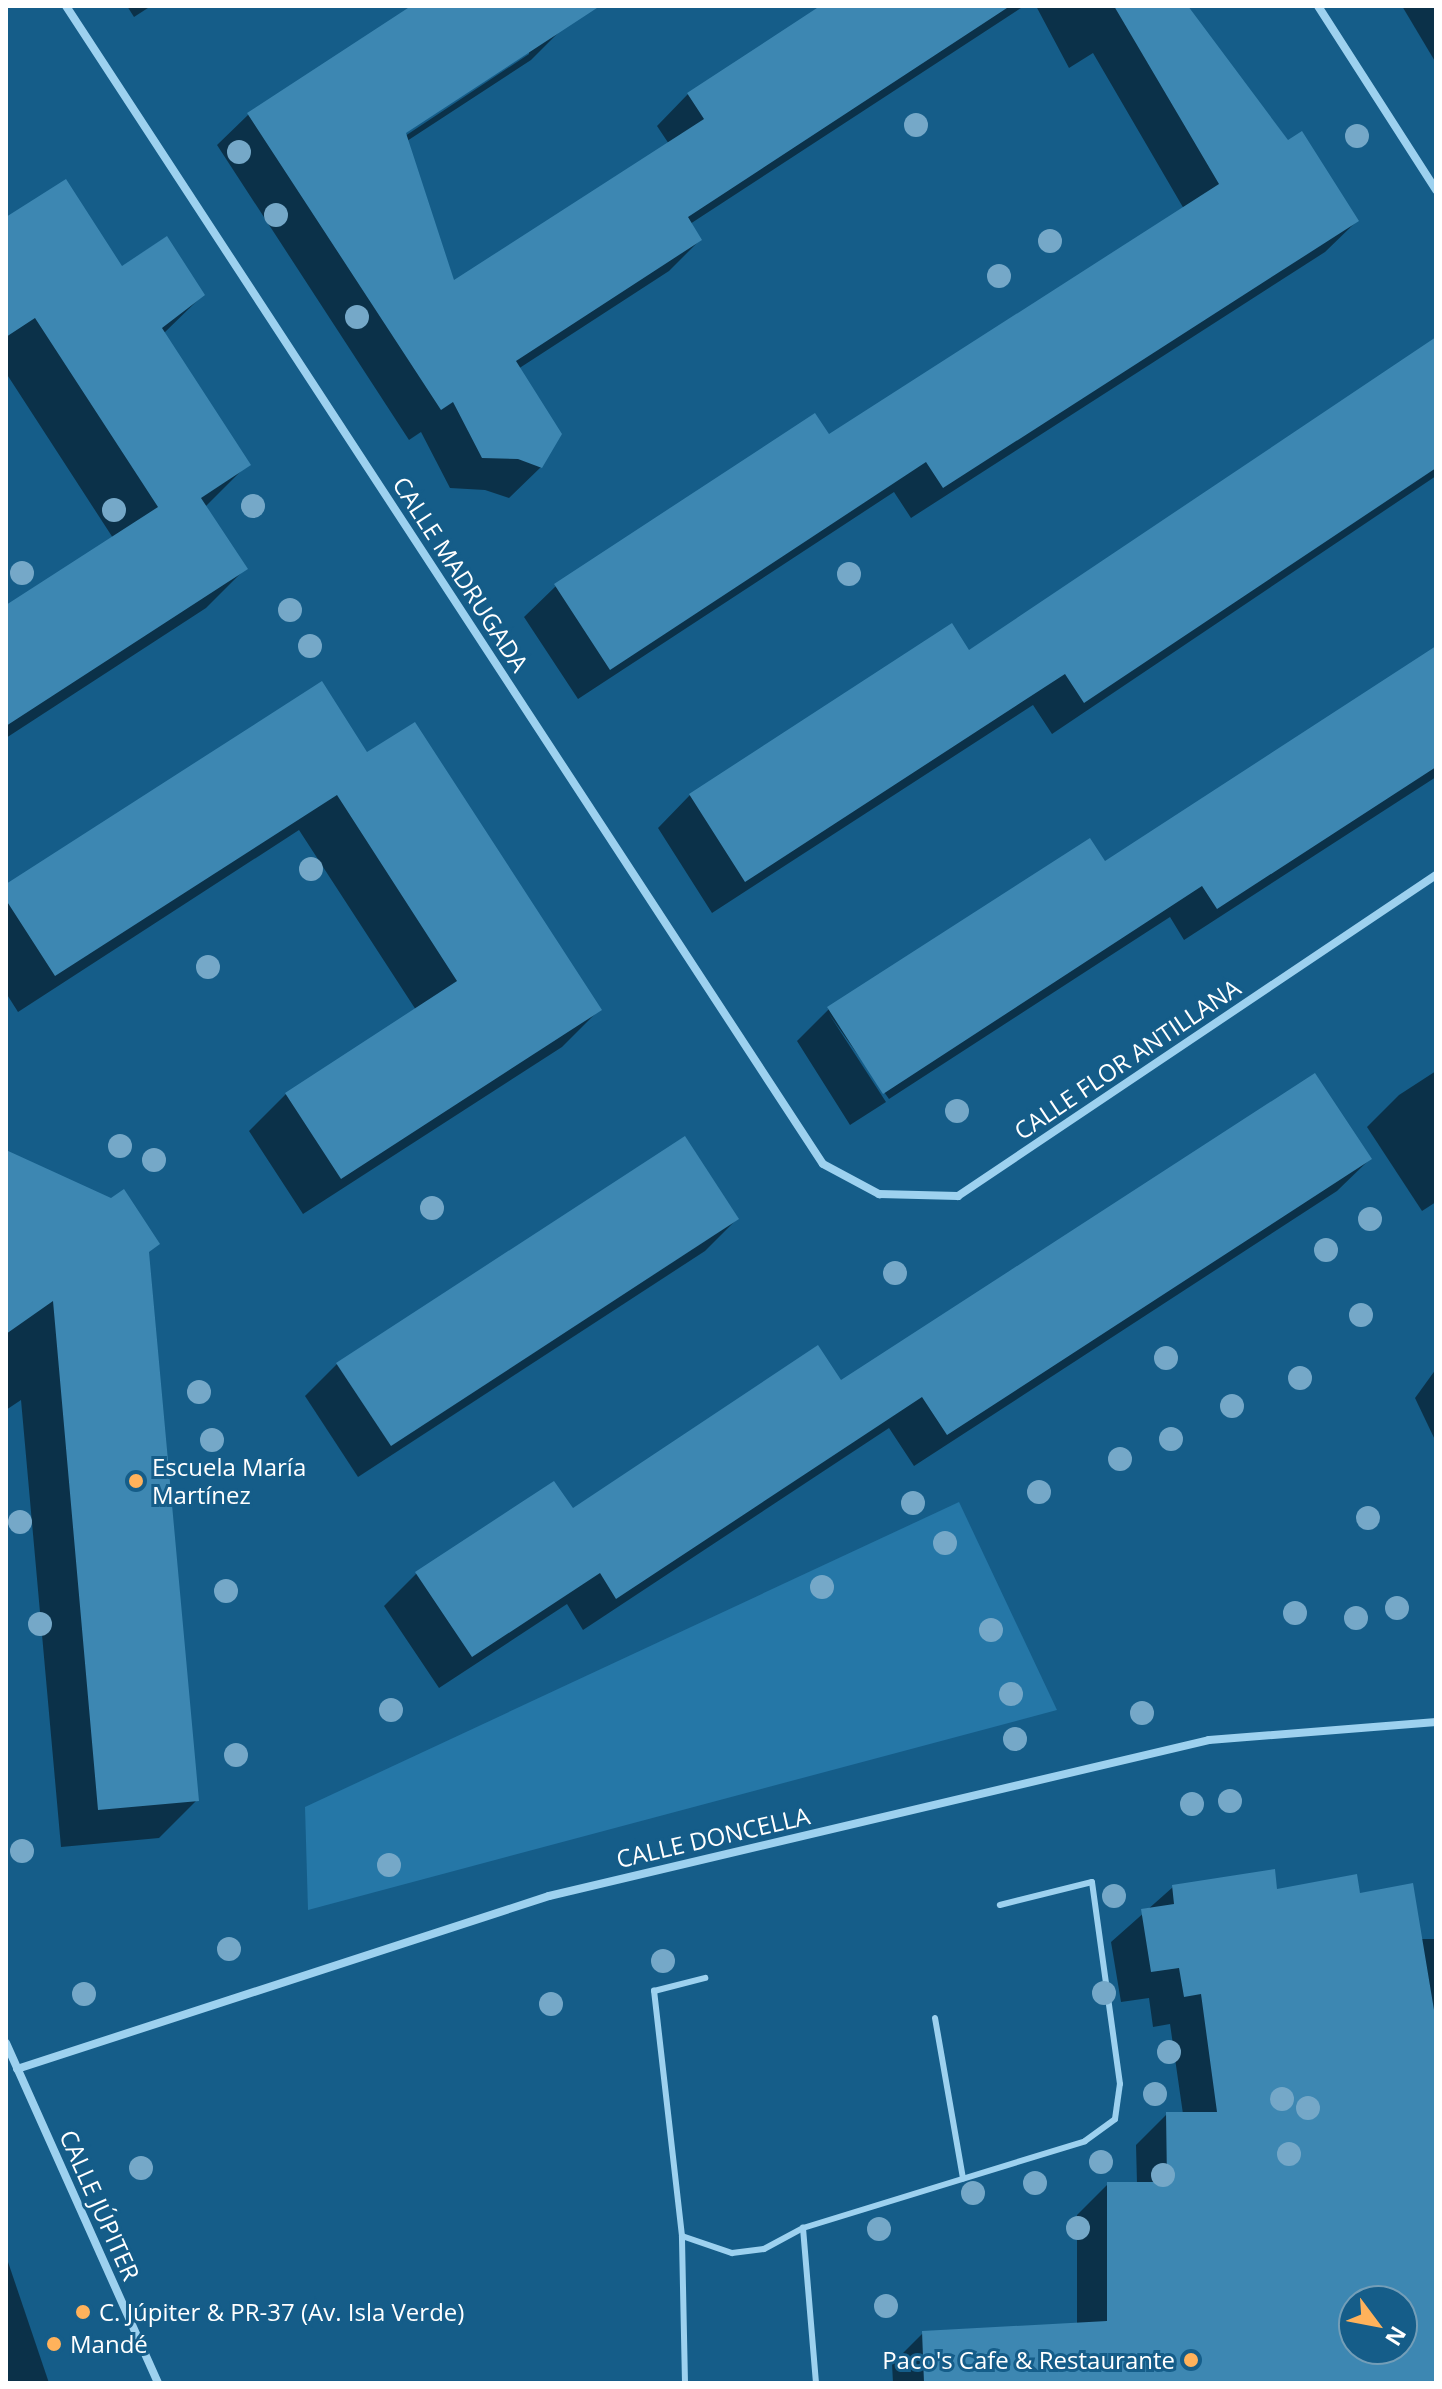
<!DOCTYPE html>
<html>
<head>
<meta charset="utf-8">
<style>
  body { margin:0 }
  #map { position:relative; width:1442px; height:2389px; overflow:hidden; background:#155d89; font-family:"Open Sans",sans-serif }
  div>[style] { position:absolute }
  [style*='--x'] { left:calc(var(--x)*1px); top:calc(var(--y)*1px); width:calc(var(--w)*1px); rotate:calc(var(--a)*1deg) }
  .green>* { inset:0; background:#2577a7 }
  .shadow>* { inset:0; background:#0007 }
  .building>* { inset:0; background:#3d87b2 }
  .lane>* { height:6px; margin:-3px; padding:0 3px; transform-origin:3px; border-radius:3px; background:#9dd1ef }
  .street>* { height:8px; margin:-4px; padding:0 4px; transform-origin:4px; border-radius:4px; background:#9dd1ef }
  .trees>* { width:24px; height:24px; margin:-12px; border-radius:50%; background:#75a8c8 }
  .dots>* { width:22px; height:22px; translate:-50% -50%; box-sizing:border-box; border:4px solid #155d89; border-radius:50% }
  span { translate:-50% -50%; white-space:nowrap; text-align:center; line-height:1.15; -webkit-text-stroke:6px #155d89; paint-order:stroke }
  .street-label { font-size:24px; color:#fff }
  .poi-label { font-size:24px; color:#fff }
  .left { translate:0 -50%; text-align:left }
  .right { translate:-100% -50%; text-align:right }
  .frame { position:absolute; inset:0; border:8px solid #fff; pointer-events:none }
  .north { position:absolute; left:1338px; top:2285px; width:80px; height:80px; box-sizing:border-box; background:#155d89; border:2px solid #739eb8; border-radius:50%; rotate:122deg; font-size:22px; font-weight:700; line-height:32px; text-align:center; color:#fff }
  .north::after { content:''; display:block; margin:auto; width:28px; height:36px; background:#ffb25b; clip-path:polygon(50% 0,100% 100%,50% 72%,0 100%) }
</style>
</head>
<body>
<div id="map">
  <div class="green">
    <div style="clip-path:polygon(959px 1502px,1057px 1710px,308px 1910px,305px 1807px)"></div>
  </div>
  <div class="shadow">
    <div style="clip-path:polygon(127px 6px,151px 6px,134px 17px)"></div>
    <div style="clip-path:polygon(evenodd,415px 6px,562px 6px,563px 28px,531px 60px,407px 141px,453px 283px,669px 144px,657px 126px,688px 94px,824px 6px,1024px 6px,690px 224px,700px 240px,669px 271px,518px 369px,541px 467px,509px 498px,485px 490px,450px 488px,421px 432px,409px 440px,217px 145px,249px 114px,415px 6px,529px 50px,529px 54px,399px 140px,396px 136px,529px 50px)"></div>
    <div style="clip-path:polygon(1036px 6px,1185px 6px,1287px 142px,1357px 221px,1325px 252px,911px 518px,894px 492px,578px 699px,524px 617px,556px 586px,829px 437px,1184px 209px,1093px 53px,1069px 68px)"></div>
    <div style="clip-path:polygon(1402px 6px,1436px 6px,1436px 63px)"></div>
    <div style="clip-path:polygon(6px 220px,121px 268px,203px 295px,163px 334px,248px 464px,205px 507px,245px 569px,206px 608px,6px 738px,6px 608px,113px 538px,6px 373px)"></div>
    <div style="clip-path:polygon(1436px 347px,1436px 476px,1052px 734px,1033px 705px,712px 913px,658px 828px,690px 795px,969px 652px)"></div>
    <div style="clip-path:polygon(1436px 648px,1436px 777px,1184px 940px,1170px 917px,889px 1099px,829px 1014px,886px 1102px,850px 1125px,797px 1041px,829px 1009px,1104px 864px)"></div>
    <div style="clip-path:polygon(367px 755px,599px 1010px,562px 1047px,303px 1214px,249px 1131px,286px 1094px,416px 1010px,299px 830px,18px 1012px,6px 993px,6px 886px)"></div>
    <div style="clip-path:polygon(1436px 1071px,1436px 1202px,1422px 1211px,1367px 1127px,1399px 1095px)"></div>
    <div style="clip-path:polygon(6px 1153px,147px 1254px,197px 1800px,159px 1838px,61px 1847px,21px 1400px,6px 1410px)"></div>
    <div style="clip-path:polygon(1370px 1159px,1337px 1191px,914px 1466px,889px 1428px,583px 1630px,567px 1604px,439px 1688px,384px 1606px,416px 1574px,554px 1484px,572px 1511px,840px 1383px)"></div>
    <div style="clip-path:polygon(737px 1219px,705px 1251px,358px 1477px,305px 1396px,337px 1364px)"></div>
    <div style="clip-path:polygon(1436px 1369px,1436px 1442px,1415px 1398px)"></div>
    <div style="clip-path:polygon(evenodd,1173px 1887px,1359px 1895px,1420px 1939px,1436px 1939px,1436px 2383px,893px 2383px,892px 2364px,923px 2333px,1077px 2324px,1077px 2215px,1108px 2184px,1137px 2184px,1136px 2145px,1167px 2114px,1183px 2114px,1170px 2024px,1153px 2027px,1149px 1998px,1121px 2002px,1111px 1942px,1173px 1887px,1354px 2301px,1402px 2301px,1402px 2349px,1354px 2349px,1354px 2301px)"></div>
    <div style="clip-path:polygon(6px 2256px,49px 2383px,6px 2383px)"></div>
  </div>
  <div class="building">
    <div style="clip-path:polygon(411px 6px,600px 6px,406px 133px,454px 280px,704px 119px,687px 93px,820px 6px,1010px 6px,688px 217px,702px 240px,516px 361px,562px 434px,542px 468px,518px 459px,482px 458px,453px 402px,441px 410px,247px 113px)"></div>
    <div style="clip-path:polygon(1114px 6px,1188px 6px,1288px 140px,1302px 131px,1359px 221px,943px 488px,926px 462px,610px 670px,554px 584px,815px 413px,829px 434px,1219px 184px)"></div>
    <div style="clip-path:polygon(66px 179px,122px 266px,167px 236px,205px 295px,162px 328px,251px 465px,201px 498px,248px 569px,6px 726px,6px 605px,158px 507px,35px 318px,6px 337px,6px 217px)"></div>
    <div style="clip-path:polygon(1436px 337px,1436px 468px,1084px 703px,1065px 674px,745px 882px,689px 794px,952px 623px,969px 650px)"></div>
    <div style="clip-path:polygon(1436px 646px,1436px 767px,1217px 909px,1202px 886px,883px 1094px,827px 1007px,1090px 838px,1105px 861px)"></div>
    <div style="clip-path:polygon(322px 681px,367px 752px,415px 722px,602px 1010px,341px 1179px,285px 1093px,457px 981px,337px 795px,55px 976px,6px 900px,6px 884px)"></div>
    <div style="clip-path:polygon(1315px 1073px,1372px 1159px,947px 1435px,922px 1397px,616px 1599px,600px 1573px,472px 1657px,415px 1572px,554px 1481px,573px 1508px,818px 1345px,841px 1380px)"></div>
    <div style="clip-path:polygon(685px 1136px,739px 1219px,391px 1446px,336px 1363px)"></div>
    <div style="clip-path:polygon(6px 1150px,111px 1198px,124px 1189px,160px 1244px,149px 1252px,199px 1801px,98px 1810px,53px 1301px,6px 1334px)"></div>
    <div style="clip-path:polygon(evenodd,1275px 1869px,1277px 1889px,1357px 1874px,1360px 1893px,1413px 1883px,1436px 2022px,1436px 2383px,924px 2383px,922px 2331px,1107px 2321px,1107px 2182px,1167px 2182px,1166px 2112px,1217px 2112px,1201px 1994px,1184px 1997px,1179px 1968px,1151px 1972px,1141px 1909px,1174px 1904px,1172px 1885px,1275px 1869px,1354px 2301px,1402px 2301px,1402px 2349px,1354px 2349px,1354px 2301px)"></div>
  </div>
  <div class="lane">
    <div style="--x:935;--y:2018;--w:163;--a:80.1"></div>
    <div style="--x:682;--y:2236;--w:53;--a:18.8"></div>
    <div style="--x:732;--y:2253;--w:32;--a:-7"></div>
    <div style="--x:764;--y:2249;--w:44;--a:-28.3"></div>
    <div style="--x:685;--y:2383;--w:147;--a:-91.2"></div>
    <div style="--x:682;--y:2236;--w:247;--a:-96.5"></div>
    <div style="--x:654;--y:1991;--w:53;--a:-14.3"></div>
    <div style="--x:816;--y:2383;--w:156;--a:-94.8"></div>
    <div style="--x:803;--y:2228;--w:295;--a:-17.1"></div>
    <div style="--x:1085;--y:2141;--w:37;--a:-36"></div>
    <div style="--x:1115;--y:2119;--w:35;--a:-82"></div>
    <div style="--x:1120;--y:2084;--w:204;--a:-97.9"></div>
    <div style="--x:1092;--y:1882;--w:95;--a:166"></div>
  </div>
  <div class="street">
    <div style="--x:66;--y:6;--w:1383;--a:56.83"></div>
    <div style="--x:823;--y:1164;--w:64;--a:28.2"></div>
    <div style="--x:879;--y:1194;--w:79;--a:1.5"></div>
    <div style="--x:958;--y:1196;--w:576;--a:-33.88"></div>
    <div style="--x:1318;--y:6;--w:219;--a:57.3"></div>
    <div style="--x:6;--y:2043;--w:372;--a:65.9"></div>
    <div style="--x:17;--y:2069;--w:559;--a:-18.01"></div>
    <div style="--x:549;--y:1896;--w:678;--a:-13.3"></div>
    <div style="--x:1209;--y:1740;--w:228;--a:-4.5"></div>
  </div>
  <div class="trees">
    <div style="left:916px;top:125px"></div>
    <div style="left:1357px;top:136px"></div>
    <div style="left:239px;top:152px"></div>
    <div style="left:276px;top:215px"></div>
    <div style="left:1050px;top:241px"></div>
    <div style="left:999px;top:276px"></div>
    <div style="left:357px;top:317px"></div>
    <div style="left:253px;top:506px"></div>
    <div style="left:114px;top:510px"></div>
    <div style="left:22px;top:573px"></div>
    <div style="left:849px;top:574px"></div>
    <div style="left:290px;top:610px"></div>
    <div style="left:310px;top:646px"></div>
    <div style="left:311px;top:869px"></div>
    <div style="left:208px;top:967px"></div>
    <div style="left:957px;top:1111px"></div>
    <div style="left:120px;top:1146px"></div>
    <div style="left:154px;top:1160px"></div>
    <div style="left:432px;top:1208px"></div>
    <div style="left:1370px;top:1219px"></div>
    <div style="left:1326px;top:1250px"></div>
    <div style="left:895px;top:1273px"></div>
    <div style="left:1361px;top:1315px"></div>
    <div style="left:1166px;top:1358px"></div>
    <div style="left:1300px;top:1378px"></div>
    <div style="left:199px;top:1392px"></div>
    <div style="left:1232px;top:1406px"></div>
    <div style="left:1171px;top:1439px"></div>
    <div style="left:212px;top:1440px"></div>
    <div style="left:1120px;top:1459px"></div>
    <div style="left:1039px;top:1492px"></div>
    <div style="left:913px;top:1503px"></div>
    <div style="left:1368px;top:1518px"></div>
    <div style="left:20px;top:1522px"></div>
    <div style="left:945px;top:1543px"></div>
    <div style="left:822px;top:1587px"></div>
    <div style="left:226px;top:1591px"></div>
    <div style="left:1397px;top:1608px"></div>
    <div style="left:1295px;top:1613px"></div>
    <div style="left:1356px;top:1618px"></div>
    <div style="left:40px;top:1624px"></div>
    <div style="left:991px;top:1630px"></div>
    <div style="left:1011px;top:1694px"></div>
    <div style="left:391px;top:1710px"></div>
    <div style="left:1142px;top:1713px"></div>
    <div style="left:1015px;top:1739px"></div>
    <div style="left:236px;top:1755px"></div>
    <div style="left:1230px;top:1801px"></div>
    <div style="left:1192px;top:1804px"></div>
    <div style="left:22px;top:1851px"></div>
    <div style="left:389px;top:1865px"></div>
    <div style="left:1114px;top:1896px"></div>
    <div style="left:229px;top:1949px"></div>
    <div style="left:663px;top:1961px"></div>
    <div style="left:1104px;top:1993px"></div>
    <div style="left:84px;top:1994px"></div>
    <div style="left:551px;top:2004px"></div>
    <div style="left:1169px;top:2052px"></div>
    <div style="left:1155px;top:2094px"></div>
    <div style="left:1282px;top:2099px"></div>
    <div style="left:1308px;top:2108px"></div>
    <div style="left:1289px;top:2154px"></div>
    <div style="left:1101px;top:2162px"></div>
    <div style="left:141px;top:2168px"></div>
    <div style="left:1163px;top:2175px"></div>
    <div style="left:1035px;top:2183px"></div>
    <div style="left:973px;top:2193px"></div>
    <div style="left:1078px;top:2228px"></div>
    <div style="left:879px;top:2229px"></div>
    <div style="left:886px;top:2306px"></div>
  </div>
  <div class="dots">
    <div style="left:136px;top:1481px;background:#ffb25b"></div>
    <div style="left:83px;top:2312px;background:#ffb25b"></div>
    <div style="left:54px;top:2344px;background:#ffb25b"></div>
    <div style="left:1191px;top:2360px;background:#ffb25b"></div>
  </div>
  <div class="street-label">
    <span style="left:461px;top:574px;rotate:57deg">CALLE MADRUGADA</span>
    <span style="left:1127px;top:1059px;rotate:-34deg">CALLE FLOR ANTILLANA</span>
    <span style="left:713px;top:1837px;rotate:-13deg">CALLE DONCELLA</span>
    <span style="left:100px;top:2205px;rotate:66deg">CALLE JÚPITER</span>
  </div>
  <div class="poi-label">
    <span class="left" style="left:152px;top:1481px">Escuela María<br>Martínez</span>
    <span class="left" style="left:99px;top:2312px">C. Júpiter &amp; PR-37 (Av. Isla Verde)</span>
    <span class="left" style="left:70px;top:2344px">Mandé</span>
    <span class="right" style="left:1175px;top:2360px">Paco's Cafe &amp; Restaurante</span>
  </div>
  <div class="frame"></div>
  <div class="north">N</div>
</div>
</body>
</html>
